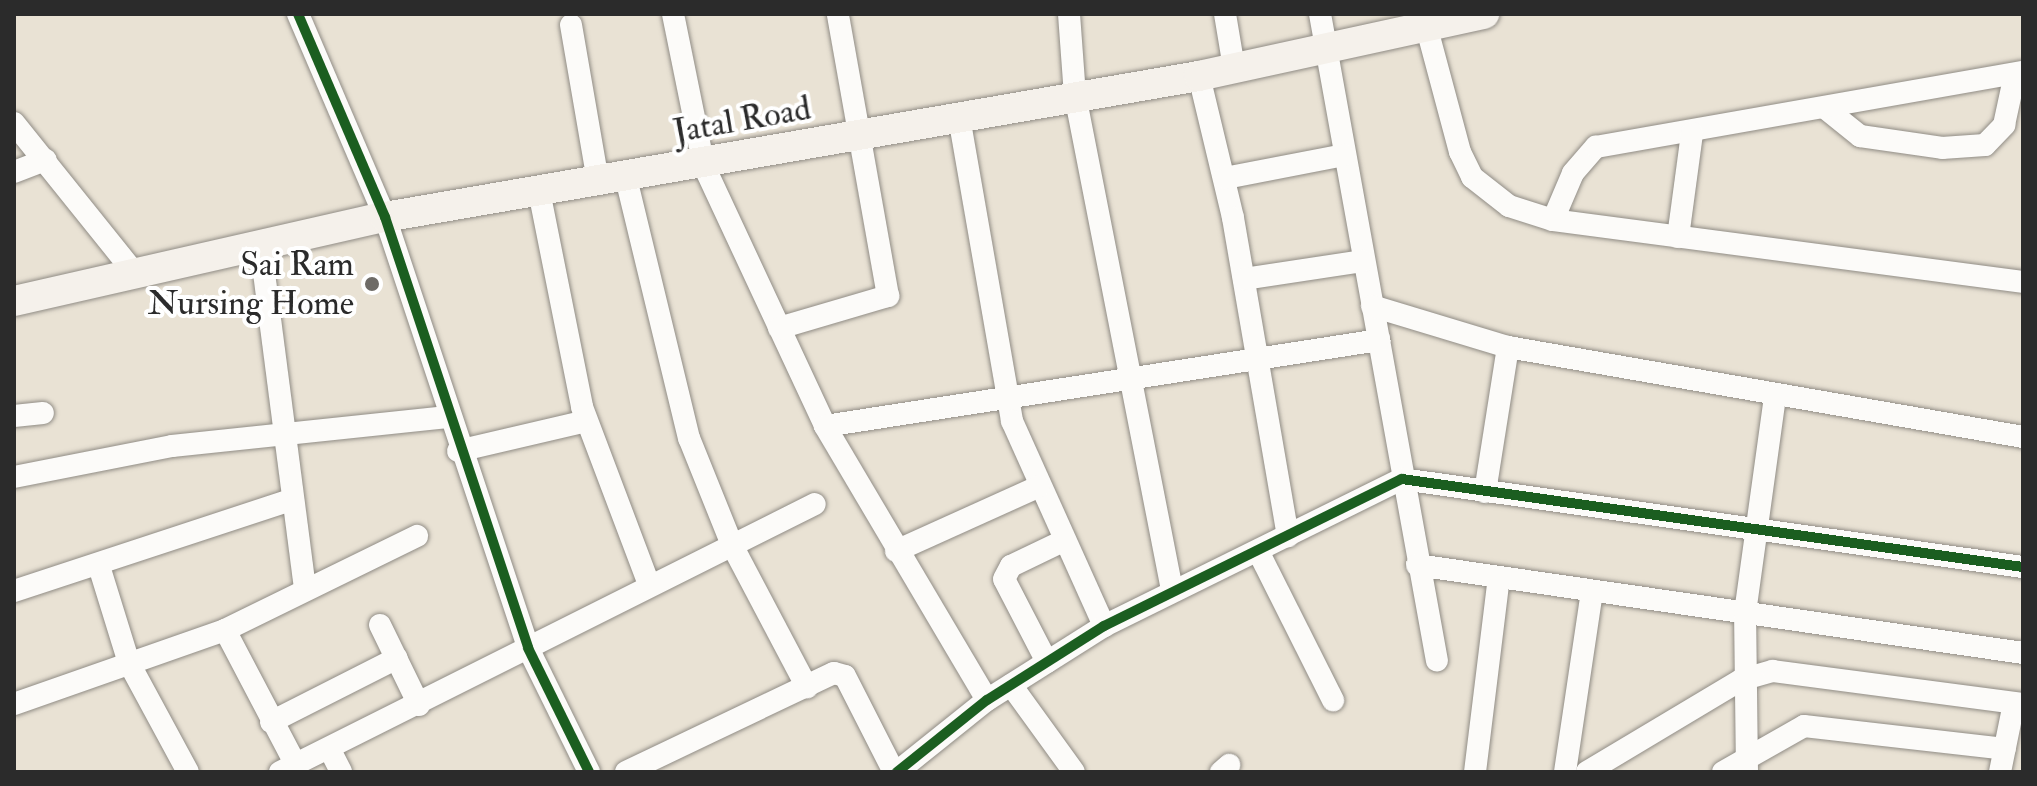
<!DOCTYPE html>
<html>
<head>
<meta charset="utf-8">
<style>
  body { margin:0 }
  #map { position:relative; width:2037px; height:786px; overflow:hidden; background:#e9e2d4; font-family:"IM FELL Double Pica",serif }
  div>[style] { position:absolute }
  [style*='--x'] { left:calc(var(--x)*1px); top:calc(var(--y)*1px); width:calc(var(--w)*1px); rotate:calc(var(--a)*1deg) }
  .roads { filter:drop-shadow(0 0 2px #908c85) drop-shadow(0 0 2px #908c85) }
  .street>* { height:22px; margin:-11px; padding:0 11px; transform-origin:11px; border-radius:11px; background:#fcfbf9 }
  .secondary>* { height:30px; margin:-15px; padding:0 15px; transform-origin:15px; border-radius:15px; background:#f5f1eb }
  .cycleway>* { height:10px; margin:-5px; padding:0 5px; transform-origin:5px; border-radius:5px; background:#1b5e20 }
  .dots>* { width:22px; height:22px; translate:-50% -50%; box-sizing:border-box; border:4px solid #fff; border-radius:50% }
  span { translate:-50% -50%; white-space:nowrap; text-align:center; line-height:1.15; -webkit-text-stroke:8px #fff; paint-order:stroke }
  .street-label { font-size:34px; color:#2b2b2b }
  .poi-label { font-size:34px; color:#2b2b2b }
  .right { translate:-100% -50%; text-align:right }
  .frame { position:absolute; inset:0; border:16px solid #2b2b2b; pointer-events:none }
</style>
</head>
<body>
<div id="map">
  <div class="roads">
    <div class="street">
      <div style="--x:298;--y:14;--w:221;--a:66.8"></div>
      <div style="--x:385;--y:217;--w:454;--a:71.6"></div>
      <div style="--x:528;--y:648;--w:138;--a:63.8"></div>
      <div style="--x:673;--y:14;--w:155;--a:78.5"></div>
      <div style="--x:704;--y:166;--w:287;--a:65"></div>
      <div style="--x:825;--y:426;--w:318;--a:59.4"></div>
      <div style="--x:1069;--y:14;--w:81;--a:85.8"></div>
      <div style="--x:1075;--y:95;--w:504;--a:78.91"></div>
      <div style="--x:1225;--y:14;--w:55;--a:80.5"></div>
      <div style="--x:1320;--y:14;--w:657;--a:79.75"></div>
      <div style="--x:571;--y:25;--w:159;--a:80.2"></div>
      <div style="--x:1426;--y:25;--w:131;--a:75"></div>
      <div style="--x:1460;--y:152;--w:28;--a:64"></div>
      <div style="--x:1472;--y:177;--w:47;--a:38.1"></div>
      <div style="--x:1509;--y:206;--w:46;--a:17.7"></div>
      <div style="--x:1553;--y:220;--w:474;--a:7.5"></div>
      <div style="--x:1199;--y:76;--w:146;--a:76.5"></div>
      <div style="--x:1233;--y:218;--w:323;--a:80.2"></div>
      <div style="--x:1825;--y:108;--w:45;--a:38.7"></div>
      <div style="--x:1860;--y:136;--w:83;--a:8.3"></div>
      <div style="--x:1942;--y:148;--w:43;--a:-4"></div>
      <div style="--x:1985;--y:145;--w:28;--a:-46"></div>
      <div style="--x:2004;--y:125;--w:52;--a:-77.8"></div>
      <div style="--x:959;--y:117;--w:309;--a:80.1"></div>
      <div style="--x:1012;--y:421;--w:225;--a:65.8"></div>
      <div style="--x:14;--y:123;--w:189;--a:51.2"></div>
      <div style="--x:14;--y:172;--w:34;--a:-21"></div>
      <div style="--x:626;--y:178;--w:268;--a:76.4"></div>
      <div style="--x:689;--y:438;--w:115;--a:68.1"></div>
      <div style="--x:732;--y:545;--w:161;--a:62.2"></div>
      <div style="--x:1225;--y:178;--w:121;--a:-10.9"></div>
      <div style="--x:539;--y:191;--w:220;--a:78.7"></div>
      <div style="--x:582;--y:407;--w:189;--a:69.3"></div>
      <div style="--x:1553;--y:220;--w:51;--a:-66.9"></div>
      <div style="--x:1573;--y:173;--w:35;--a:-49"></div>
      <div style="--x:1596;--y:147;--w:434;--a:-10"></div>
      <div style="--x:1678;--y:237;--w:105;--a:-82.3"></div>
      <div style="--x:260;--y:242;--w:349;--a:82.6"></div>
      <div style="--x:1244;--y:279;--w:120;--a:-8.6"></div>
      <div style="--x:1372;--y:306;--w:142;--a:16.8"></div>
      <div style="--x:1508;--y:347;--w:523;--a:9.91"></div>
      <div style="--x:779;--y:328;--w:114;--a:-16.4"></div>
      <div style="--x:888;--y:296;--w:286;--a:-100.1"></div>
      <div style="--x:14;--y:416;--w:29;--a:-6"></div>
      <div style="--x:825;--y:426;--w:561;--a:-8.82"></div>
      <div style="--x:458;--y:451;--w:132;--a:-13.1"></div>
      <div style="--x:14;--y:477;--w:161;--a:-11.1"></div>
      <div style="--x:172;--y:446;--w:277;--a:-6"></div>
      <div style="--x:1485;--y:492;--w:147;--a:-81"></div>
      <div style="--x:896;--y:551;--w:156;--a:-24.3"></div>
      <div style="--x:1259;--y:553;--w:165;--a:63.3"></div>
      <div style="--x:1417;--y:565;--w:612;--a:8.26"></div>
      <div style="--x:99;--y:566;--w:102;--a:72.8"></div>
      <div style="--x:129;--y:663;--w:124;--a:61.6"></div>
      <div style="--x:14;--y:591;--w:292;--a:-18.2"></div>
      <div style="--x:380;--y:625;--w:89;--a:64"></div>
      <div style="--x:225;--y:630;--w:153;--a:62.3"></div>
      <div style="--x:1047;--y:662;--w:93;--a:-117.4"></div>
      <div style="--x:1004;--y:579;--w:15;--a:-62"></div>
      <div style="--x:1011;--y:566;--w:58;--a:-25.7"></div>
      <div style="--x:1011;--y:685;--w:107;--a:54.1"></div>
      <div style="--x:14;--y:704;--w:224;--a:-19.3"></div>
      <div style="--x:225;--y:630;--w:214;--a:-26.1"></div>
      <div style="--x:271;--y:722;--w:141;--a:-26.9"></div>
      <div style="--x:331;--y:752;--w:22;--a:63"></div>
      <div style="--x:280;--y:772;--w:598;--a:-26.61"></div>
      <div style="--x:626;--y:772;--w:230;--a:-25.5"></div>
      <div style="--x:834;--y:673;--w:11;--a:15"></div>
      <div style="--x:845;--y:676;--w:108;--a:63"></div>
      <div style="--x:897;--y:772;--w:115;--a:-38.7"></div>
      <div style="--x:987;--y:700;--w:138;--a:-32.3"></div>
      <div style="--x:1104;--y:626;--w:332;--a:-26.3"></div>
      <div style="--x:1402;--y:479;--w:627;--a:8.07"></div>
      <div style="--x:1221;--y:772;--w:11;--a:-41"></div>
      <div style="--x:1475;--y:772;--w:196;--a:-83"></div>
      <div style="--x:1565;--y:772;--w:182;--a:-81.5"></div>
      <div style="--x:1587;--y:772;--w:179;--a:-30.9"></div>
      <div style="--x:1741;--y:680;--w:33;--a:-16"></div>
      <div style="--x:1773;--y:671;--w:252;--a:7.5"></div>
      <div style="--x:1723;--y:772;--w:93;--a:-29.6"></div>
      <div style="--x:1804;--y:726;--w:202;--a:6.5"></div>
      <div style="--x:1747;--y:772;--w:159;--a:-90.7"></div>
      <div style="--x:1745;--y:613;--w:219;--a:-82.1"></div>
      <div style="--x:2000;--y:772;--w:70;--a:-78.5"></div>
    </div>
    <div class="secondary">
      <div style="--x:14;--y:301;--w:380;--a:-12.8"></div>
      <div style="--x:385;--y:217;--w:826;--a:-9.83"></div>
      <div style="--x:1199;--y:76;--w:292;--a:-12.3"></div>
    </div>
  </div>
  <div class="cycleway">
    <div style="--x:298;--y:14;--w:221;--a:66.8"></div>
    <div style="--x:385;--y:217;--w:454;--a:71.6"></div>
    <div style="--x:528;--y:648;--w:138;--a:63.8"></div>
    <div style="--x:897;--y:772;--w:115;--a:-38.7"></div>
    <div style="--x:987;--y:700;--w:138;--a:-32.3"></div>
    <div style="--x:1104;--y:626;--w:332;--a:-26.3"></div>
    <div style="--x:1402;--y:479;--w:627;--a:8.07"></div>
  </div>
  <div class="dots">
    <div style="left:372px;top:284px;background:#6e6b66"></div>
  </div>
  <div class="street-label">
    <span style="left:742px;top:120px;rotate:-10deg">Jatal Road</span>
  </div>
  <div class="poi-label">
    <span class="right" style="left:354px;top:284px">Sai Ram<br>Nursing Home</span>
  </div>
  <div class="frame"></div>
</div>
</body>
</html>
